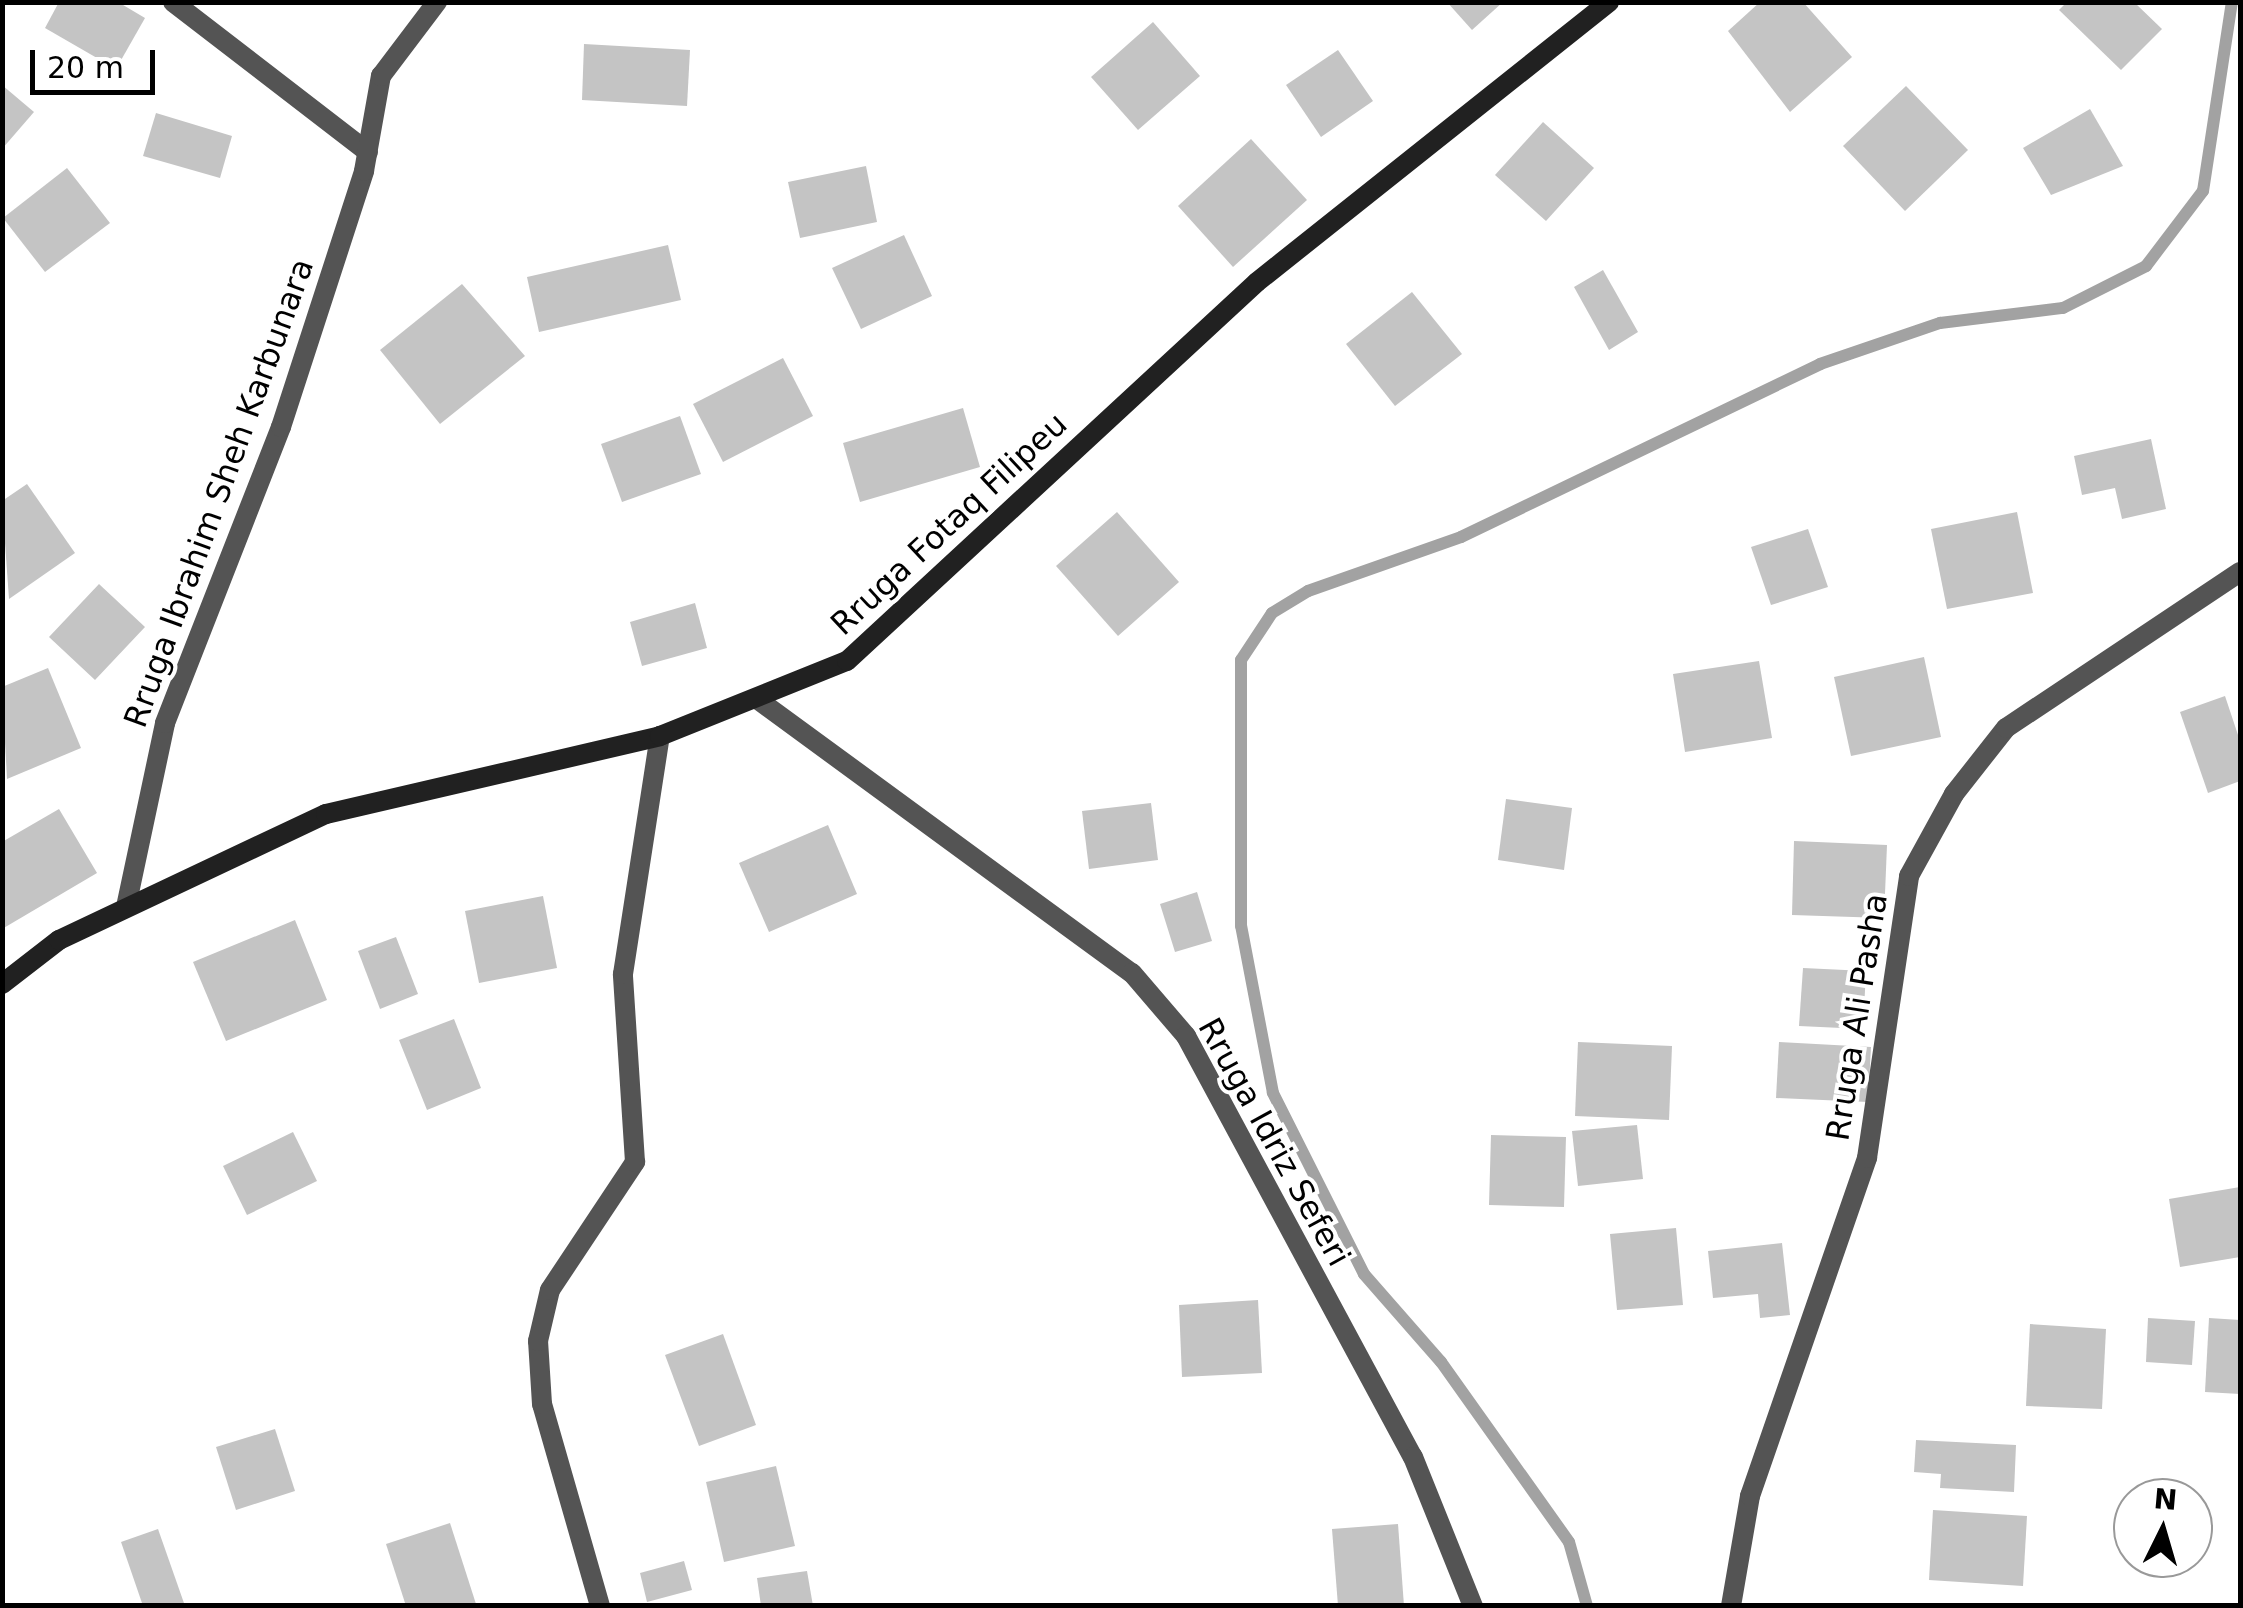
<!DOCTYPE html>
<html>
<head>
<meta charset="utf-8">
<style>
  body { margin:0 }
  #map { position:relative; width:2243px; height:1608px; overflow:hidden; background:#fff; font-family:"DejaVu Sans",sans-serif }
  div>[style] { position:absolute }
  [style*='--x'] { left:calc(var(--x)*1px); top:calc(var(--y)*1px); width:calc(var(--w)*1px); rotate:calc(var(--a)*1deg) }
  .stream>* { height:12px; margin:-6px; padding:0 6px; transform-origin:6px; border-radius:6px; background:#a2a2a2 }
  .building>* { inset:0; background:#c4c4c4 }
  .minor>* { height:20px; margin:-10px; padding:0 10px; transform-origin:10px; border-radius:10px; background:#545454 }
  .secondary>* { height:20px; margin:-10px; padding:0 10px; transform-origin:10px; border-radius:10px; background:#212121 }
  span { translate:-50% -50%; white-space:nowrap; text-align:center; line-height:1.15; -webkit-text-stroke:8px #fff; paint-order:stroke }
  .street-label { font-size:32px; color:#000 }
  .frame { position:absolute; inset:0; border:5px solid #000; pointer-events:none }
  .north { position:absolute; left:2113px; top:1478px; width:100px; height:100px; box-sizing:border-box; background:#fff; border:2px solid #999; border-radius:50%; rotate:5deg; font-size:28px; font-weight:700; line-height:40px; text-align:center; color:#000 }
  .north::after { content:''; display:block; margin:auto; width:35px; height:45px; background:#000; clip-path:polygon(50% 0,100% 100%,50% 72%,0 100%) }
  .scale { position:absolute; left:30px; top:50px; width:125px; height:45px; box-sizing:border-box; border:5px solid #000; border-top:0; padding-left:12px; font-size:30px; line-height:35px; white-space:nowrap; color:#000; -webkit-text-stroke:8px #fff; paint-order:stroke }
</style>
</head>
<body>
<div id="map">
  <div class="stream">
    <div style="--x:1587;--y:1606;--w:66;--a:-105.7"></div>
    <div style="--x:1569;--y:1542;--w:221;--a:-125.4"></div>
    <div style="--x:1441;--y:1362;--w:117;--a:-131.2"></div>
    <div style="--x:1364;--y:1274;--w:203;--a:-116.7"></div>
    <div style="--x:1273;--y:1093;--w:170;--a:-100.8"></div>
    <div style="--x:1241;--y:926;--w:266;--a:-90"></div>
    <div style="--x:1241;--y:660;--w:56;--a:-56.6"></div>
    <div style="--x:1272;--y:613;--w:42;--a:-31.4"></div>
    <div style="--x:1308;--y:591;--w:162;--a:-19.4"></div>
    <div style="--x:1461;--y:537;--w:399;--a:-25.7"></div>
    <div style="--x:1820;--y:364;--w:127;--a:-18.9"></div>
    <div style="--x:1940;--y:323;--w:124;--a:-7"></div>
    <div style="--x:2063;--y:308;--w:93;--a:-26.8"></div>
    <div style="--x:2146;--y:266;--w:94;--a:-52.8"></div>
    <div style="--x:2203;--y:191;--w:191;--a:-81.3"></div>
  </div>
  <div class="building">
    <div style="clip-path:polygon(59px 2px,118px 2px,145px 18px,116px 69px,45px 28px)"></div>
    <div style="clip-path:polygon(1447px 2px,1503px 2px,1472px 30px)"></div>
    <div style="clip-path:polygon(1760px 2px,1803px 2px,1852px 57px,1790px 112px,1728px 31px)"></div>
    <div style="clip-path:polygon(2066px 3px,2135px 3px,2162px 29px,2121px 70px,2059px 10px)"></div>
    <div style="clip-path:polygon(1153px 22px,1200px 76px,1138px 130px,1091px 77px)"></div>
    <div style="clip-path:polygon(584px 44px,690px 50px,687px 106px,582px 100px)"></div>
    <div style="clip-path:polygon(1338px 50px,1373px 101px,1321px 137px,1286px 85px)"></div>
    <div style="clip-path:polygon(2px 85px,34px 112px,2px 149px)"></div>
    <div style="clip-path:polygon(1906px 86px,1968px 150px,1905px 211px,1843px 146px)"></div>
    <div style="clip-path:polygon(2090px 109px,2123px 166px,2051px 195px,2023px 148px)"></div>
    <div style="clip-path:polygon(156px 113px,232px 136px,220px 178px,143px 156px)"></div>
    <div style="clip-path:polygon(1543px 122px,1594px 168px,1546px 221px,1495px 175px)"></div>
    <div style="clip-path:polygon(1251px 139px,1307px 200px,1233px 267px,1178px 206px)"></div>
    <div style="clip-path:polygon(866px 166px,877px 222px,800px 238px,788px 182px)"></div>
    <div style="clip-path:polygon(67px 168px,110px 223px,45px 272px,3px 218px)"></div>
    <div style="clip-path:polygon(904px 235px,932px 296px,861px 329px,832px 268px)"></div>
    <div style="clip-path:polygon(668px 245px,681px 300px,539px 332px,527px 277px)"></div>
    <div style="clip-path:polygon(1603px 270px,1638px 332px,1609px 350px,1574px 287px)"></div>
    <div style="clip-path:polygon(462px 284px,525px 356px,440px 424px,380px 350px)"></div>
    <div style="clip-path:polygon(1412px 292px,1462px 354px,1395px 406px,1346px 344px)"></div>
    <div style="clip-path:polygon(783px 358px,813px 416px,723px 462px,693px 404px)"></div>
    <div style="clip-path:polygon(963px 408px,980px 467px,860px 502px,843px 443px)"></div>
    <div style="clip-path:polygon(680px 416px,701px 474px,622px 502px,601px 444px)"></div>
    <div style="clip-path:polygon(2151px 439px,2166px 509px,2122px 519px,2115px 488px,2082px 495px,2074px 456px)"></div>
    <div style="clip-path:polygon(27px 484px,75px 553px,9px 599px,2px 501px)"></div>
    <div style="clip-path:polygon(1117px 512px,1179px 582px,1118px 636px,1056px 566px)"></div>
    <div style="clip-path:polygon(2017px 512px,2033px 593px,1947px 609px,1931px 529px)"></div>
    <div style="clip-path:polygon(1808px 529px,1828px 587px,1771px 605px,1751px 547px)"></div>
    <div style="clip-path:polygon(99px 584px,145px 627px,95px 680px,49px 637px)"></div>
    <div style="clip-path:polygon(695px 603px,707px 648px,642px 666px,630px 622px)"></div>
    <div style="clip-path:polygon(1924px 657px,1941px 737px,1851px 756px,1834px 677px)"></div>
    <div style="clip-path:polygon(1759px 661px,1772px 738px,1685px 752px,1673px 674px)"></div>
    <div style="clip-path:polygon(48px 668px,81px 748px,7px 779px,2px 687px)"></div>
    <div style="clip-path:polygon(2225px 696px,2240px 741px,2240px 781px,2208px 793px,2180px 712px)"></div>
    <div style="clip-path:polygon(1506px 799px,1572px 808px,1564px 870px,1498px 860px)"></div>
    <div style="clip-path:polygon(1151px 803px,1158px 860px,1089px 869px,1082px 811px)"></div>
    <div style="clip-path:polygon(59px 809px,97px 873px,2px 929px,2px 842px)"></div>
    <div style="clip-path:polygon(828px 825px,857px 894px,769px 932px,739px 863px)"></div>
    <div style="clip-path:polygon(1794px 841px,1887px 845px,1884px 918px,1792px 915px)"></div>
    <div style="clip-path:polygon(1197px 892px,1212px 941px,1175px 952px,1160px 904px)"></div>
    <div style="clip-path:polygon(543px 896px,557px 968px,479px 983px,465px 911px)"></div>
    <div style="clip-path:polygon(295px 920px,327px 1000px,226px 1041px,193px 962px)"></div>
    <div style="clip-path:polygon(396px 937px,418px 994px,380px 1009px,358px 951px)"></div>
    <div style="clip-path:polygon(1803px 968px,1866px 971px,1863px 1029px,1799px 1026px)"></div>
    <div style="clip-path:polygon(454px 1019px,481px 1088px,427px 1110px,399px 1040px)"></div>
    <div style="clip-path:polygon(1578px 1042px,1672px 1046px,1669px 1120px,1575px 1116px)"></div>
    <div style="clip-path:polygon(1779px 1042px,1871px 1047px,1868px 1102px,1776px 1098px)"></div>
    <div style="clip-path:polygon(1637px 1125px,1643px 1179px,1578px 1186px,1572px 1131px)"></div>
    <div style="clip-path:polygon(293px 1132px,317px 1181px,247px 1215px,223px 1166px)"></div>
    <div style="clip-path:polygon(1491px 1135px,1566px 1137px,1564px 1207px,1489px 1205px)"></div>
    <div style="clip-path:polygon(2240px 1187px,2240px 1257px,2180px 1267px,2169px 1199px)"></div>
    <div style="clip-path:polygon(1676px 1228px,1683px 1305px,1617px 1310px,1610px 1234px)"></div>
    <div style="clip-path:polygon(1782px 1243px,1790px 1315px,1760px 1318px,1758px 1294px,1713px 1298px,1708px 1251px)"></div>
    <div style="clip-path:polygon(1258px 1300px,1262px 1373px,1182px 1377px,1179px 1305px)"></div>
    <div style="clip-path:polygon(2148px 1318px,2195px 1321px,2192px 1365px,2146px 1362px)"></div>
    <div style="clip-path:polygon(2209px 1318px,2240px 1320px,2240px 1394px,2205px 1392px)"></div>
    <div style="clip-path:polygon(2030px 1324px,2106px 1329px,2102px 1409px,2026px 1406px)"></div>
    <div style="clip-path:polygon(723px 1334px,756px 1425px,699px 1446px,665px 1355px)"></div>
    <div style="clip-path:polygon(275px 1429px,295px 1491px,236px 1510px,216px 1447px)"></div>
    <div style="clip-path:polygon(1916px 1440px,2016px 1445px,2014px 1492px,1940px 1488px,1941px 1474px,1914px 1472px)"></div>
    <div style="clip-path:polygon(776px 1466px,795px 1546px,724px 1562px,706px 1482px)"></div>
    <div style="clip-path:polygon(1933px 1510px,2027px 1516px,2023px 1586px,1929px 1580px)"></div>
    <div style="clip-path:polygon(450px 1523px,476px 1604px,406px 1606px,386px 1544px)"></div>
    <div style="clip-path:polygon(1398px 1524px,1404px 1606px,1338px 1606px,1332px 1529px)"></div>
    <div style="clip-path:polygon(158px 1529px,185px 1606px,143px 1606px,121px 1542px)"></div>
    <div style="clip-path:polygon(684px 1561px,692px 1590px,647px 1602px,640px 1573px)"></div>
    <div style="clip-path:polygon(807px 1571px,813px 1606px,761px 1606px,757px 1578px)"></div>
  </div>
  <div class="minor">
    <div style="--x:173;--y:2;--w:246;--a:37.6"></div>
    <div style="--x:757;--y:699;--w:464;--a:36.2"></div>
    <div style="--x:1132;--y:973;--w:83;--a:49.4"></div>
    <div style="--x:1186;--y:1036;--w:478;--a:61.7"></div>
    <div style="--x:1413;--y:1457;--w:161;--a:68.1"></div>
    <div style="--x:126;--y:907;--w:188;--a:-78"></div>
    <div style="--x:165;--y:723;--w:318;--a:-68.6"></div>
    <div style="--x:281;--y:427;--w:269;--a:-72"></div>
    <div style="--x:364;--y:171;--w:97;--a:-79.9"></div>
    <div style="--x:381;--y:76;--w:93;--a:-52.9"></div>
    <div style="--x:600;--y:1606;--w:210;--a:-106"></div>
    <div style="--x:542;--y:1404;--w:63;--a:-93.6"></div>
    <div style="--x:538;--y:1341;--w:52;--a:-76.8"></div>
    <div style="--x:550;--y:1290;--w:154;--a:-56.4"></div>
    <div style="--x:635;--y:1162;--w:188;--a:-93.7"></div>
    <div style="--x:623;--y:974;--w:241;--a:-81.2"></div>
    <div style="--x:1731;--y:1606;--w:112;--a:-80.2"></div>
    <div style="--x:1750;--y:1496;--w:358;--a:-70.9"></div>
    <div style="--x:1867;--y:1158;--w:285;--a:-81.5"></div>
    <div style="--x:1909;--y:876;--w:94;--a:-61.2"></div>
    <div style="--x:1954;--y:794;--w:84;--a:-51.8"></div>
    <div style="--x:2006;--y:728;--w:281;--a:-33.7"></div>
  </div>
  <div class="secondary">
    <div style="--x:2;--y:984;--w:72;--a:-37.7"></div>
    <div style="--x:59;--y:940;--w:295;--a:-25.3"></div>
    <div style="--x:326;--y:814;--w:343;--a:-13.1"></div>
    <div style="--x:660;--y:736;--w:201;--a:-21.9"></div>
    <div style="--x:847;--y:661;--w:558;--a:-42.75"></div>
    <div style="--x:1257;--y:282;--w:450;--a:-38.5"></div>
  </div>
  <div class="street-label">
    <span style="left:219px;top:493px;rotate:-70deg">Rruga Ibrahim Sheh Karbunara</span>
    <span style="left:949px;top:524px;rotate:-43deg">Rruga Fotaq Filipeu</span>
    <span style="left:1857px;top:1017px;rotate:-81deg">Rruga Ali Pasha</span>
    <span style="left:1274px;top:1142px;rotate:61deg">Rruga Idriz Seferi</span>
  </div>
  <div class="frame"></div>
  <div class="north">N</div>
  <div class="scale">20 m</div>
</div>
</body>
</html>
